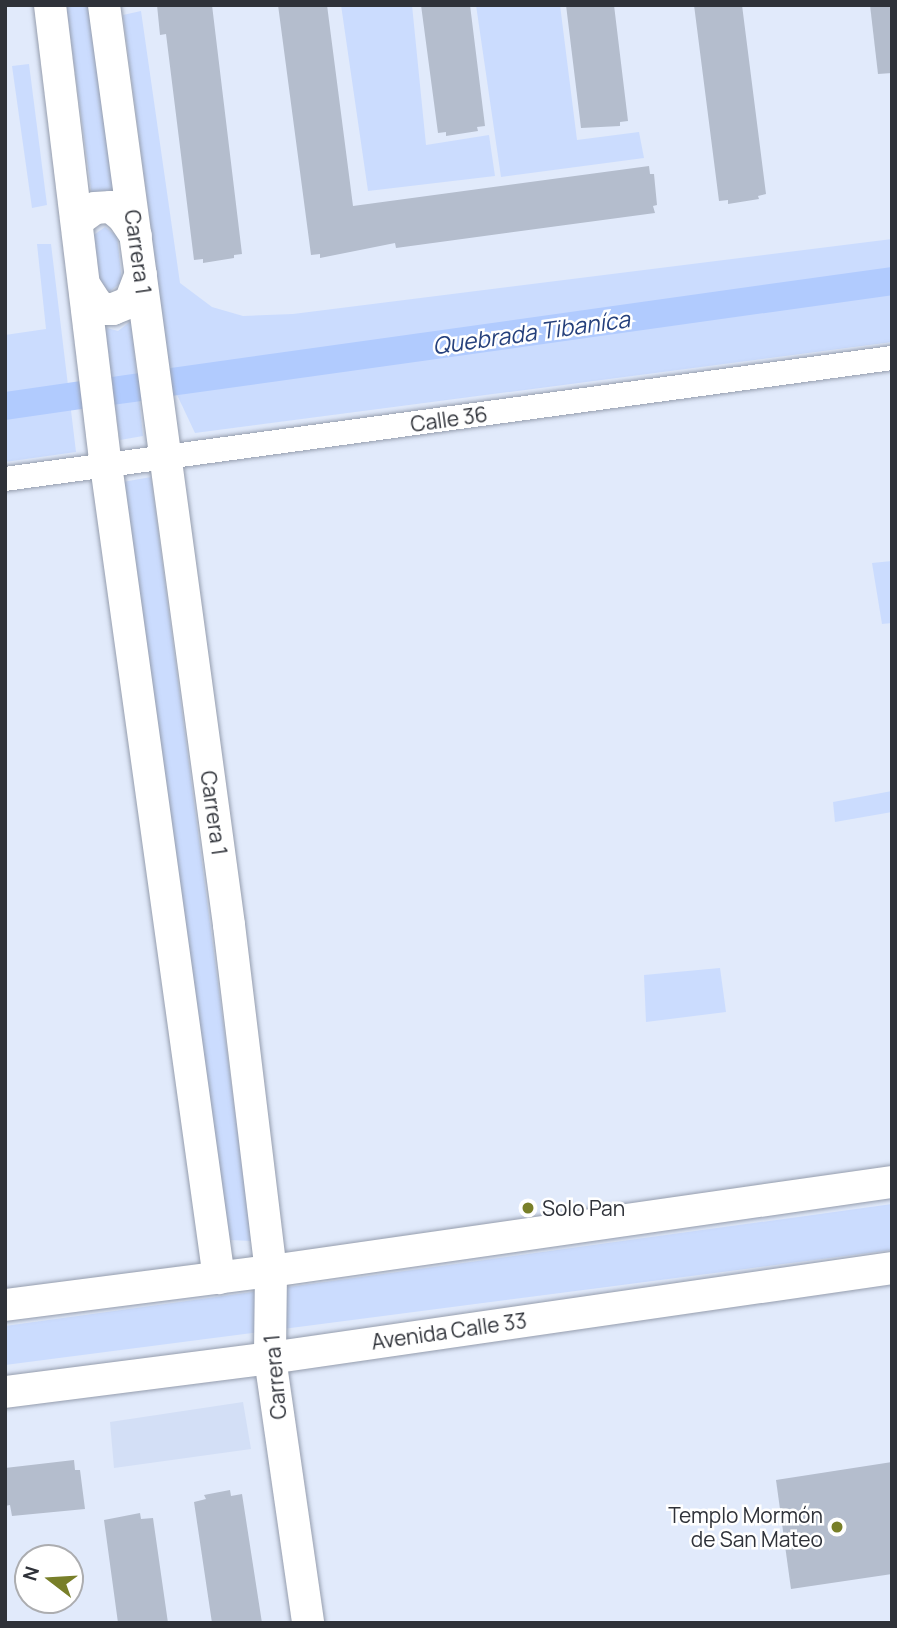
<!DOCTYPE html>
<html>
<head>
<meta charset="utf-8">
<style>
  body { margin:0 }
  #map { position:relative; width:897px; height:1628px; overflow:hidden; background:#e1eafb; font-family:Manrope,sans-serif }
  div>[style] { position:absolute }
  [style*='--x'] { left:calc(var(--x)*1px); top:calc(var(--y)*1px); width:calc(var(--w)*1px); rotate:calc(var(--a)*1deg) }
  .built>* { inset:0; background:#d3dff6 }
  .green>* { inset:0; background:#cbdcfe }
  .canal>* { height:28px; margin:-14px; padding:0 14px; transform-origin:14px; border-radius:14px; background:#b1cbfe }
  .building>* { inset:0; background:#b4bdcd }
  .roads { filter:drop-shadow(0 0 2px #959dad) drop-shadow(0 0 2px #959dad) }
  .minor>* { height:24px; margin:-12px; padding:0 12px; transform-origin:12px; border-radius:12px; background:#fff }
  .tertiary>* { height:32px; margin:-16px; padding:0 16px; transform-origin:16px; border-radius:16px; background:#fff }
  .dots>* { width:19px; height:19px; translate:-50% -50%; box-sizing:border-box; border:4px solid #fff; border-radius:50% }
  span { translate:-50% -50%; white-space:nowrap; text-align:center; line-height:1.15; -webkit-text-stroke:5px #fff; paint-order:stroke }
  .street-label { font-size:21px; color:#2f3239 }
  .poi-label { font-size:21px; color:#2f3239 }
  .left { translate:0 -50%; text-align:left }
  .right { translate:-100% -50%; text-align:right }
  .water-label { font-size:23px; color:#25407c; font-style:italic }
  .frame { position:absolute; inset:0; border:7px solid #2f3239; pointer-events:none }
  .north { position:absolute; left:14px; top:1544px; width:70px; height:70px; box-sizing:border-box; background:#fff; border:2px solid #acadb0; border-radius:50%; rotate:287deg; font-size:19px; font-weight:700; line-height:28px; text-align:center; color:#2f3239 }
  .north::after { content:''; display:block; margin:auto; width:24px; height:32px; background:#787f29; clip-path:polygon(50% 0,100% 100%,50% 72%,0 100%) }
</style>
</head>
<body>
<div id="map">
  <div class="built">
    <div style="clip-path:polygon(243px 1402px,251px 1449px,114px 1468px,110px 1422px)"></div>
  </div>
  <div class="green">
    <div style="clip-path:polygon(66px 5px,88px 5px,114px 193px,92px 196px)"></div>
    <div style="clip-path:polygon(341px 5px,412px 5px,426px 145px,489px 135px,495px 176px,368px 191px)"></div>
    <div style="clip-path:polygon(476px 5px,560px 5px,577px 140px,639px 132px,644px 158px,501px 177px)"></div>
    <div style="clip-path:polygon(141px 11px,180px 283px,212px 307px,243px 316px,293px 314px,892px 239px,892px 342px,195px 433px,171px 382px,123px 15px)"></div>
    <div style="clip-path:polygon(29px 64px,47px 205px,32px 208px,12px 66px)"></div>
    <div style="clip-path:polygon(105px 227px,117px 236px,122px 282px,110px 291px,103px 290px,96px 283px,91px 237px)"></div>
    <div style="clip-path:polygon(37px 244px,51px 244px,76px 452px,5px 462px,5px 335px,46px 329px)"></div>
    <div style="clip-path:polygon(131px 321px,143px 436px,120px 440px,103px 327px,118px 331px)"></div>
    <div style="clip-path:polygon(151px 477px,252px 1241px,229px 1240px,123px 482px)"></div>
    <div style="clip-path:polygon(892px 561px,892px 623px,882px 624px,872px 563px)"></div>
    <div style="clip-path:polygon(892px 791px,892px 812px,835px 822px,833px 802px)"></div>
    <div style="clip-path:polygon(720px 968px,726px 1012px,646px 1022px,644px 975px)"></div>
    <div style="clip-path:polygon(892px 1204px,892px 1250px,5px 1365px,5px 1326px)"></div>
  </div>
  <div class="canal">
    <div style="--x:171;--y:382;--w:728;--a:-7.97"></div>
    <div style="--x:112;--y:391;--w:28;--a:-8"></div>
    <div style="--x:5;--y:406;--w:77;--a:-8.2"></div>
  </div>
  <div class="building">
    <div style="clip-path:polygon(157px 5px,212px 5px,242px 254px,234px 255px,234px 258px,203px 263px,203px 259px,194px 260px,166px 34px,160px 35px)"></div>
    <div style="clip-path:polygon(278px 5px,327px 5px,353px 206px,649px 166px,650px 174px,654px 174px,657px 205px,653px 206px,655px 213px,396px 248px,395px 243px,320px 258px,320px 254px,311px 255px)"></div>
    <div style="clip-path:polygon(421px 5px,470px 5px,485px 126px,477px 127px,478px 131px,446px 136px,446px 132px,438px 133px)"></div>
    <div style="clip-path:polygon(566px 5px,614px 5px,628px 121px,620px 122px,620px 126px,581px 128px)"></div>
    <div style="clip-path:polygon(694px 5px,742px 5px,766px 194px,758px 196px,759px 199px,728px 204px,728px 200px,719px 201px)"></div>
    <div style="clip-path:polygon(870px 5px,892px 5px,892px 73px,878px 74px)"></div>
    <div style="clip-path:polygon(74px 1460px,75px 1470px,80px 1470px,85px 1509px,12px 1516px,10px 1505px,5px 1506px,5px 1468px)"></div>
    <div style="clip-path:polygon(892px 1462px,892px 1574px,791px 1589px,776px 1480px)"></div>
    <div style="clip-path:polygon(230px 1490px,231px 1496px,242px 1494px,262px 1623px,212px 1623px,194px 1502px,206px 1499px,204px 1495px)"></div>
    <div style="clip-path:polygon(140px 1513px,141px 1519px,153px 1518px,168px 1623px,118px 1623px,104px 1520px)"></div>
  </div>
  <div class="roads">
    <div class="minor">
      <div style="--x:5;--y:479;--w:895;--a:-7.77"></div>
    </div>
    <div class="tertiary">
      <div style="--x:50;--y:5;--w:463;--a:83.1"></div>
      <div style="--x:106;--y:465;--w:821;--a:82.09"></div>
      <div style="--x:104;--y:5;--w:928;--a:82.26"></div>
      <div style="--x:229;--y:925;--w:349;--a:83.1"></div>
      <div style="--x:271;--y:1271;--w:87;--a:90.7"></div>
      <div style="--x:270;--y:1358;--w:268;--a:81.8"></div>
      <div style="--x:77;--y:221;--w:22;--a:-36"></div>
      <div style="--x:95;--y:208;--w:16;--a:-4"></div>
      <div style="--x:111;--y:207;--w:16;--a:40"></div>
      <div style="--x:123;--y:217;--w:23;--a:56"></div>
      <div style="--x:85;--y:286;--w:20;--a:57"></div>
      <div style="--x:96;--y:303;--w:9;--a:41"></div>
      <div style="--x:103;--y:309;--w:10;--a:0"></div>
      <div style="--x:113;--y:309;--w:18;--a:-22"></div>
      <div style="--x:130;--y:302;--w:30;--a:-69"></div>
      <div style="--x:5;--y:1305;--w:268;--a:-7.3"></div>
      <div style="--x:271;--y:1271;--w:627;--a:-8.16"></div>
      <div style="--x:5;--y:1392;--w:267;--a:-7.3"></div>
      <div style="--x:270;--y:1358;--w:628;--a:-8.23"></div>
    </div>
  </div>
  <div class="dots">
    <div style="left:528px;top:1208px;background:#787f29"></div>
    <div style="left:837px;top:1527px;background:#787f29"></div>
  </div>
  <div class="street-label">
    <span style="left:138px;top:252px;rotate:82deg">Carrera 1</span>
    <span style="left:449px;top:419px;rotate:-8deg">Calle 36</span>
    <span style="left:214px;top:813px;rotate:82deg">Carrera 1</span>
    <span style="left:449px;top:1331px;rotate:-8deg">Avenida Calle 33</span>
    <span style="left:275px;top:1377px;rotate:-95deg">Carrera 1</span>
  </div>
  <div class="poi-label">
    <span class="left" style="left:542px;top:1208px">Solo Pan</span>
    <span class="right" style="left:823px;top:1527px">Templo Mormón<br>de San Mateo</span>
  </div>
  <div class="water-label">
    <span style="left:531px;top:332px;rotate:-8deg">Quebrada Tibaníca</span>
  </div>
  <div class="frame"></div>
  <div class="north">N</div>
</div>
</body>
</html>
